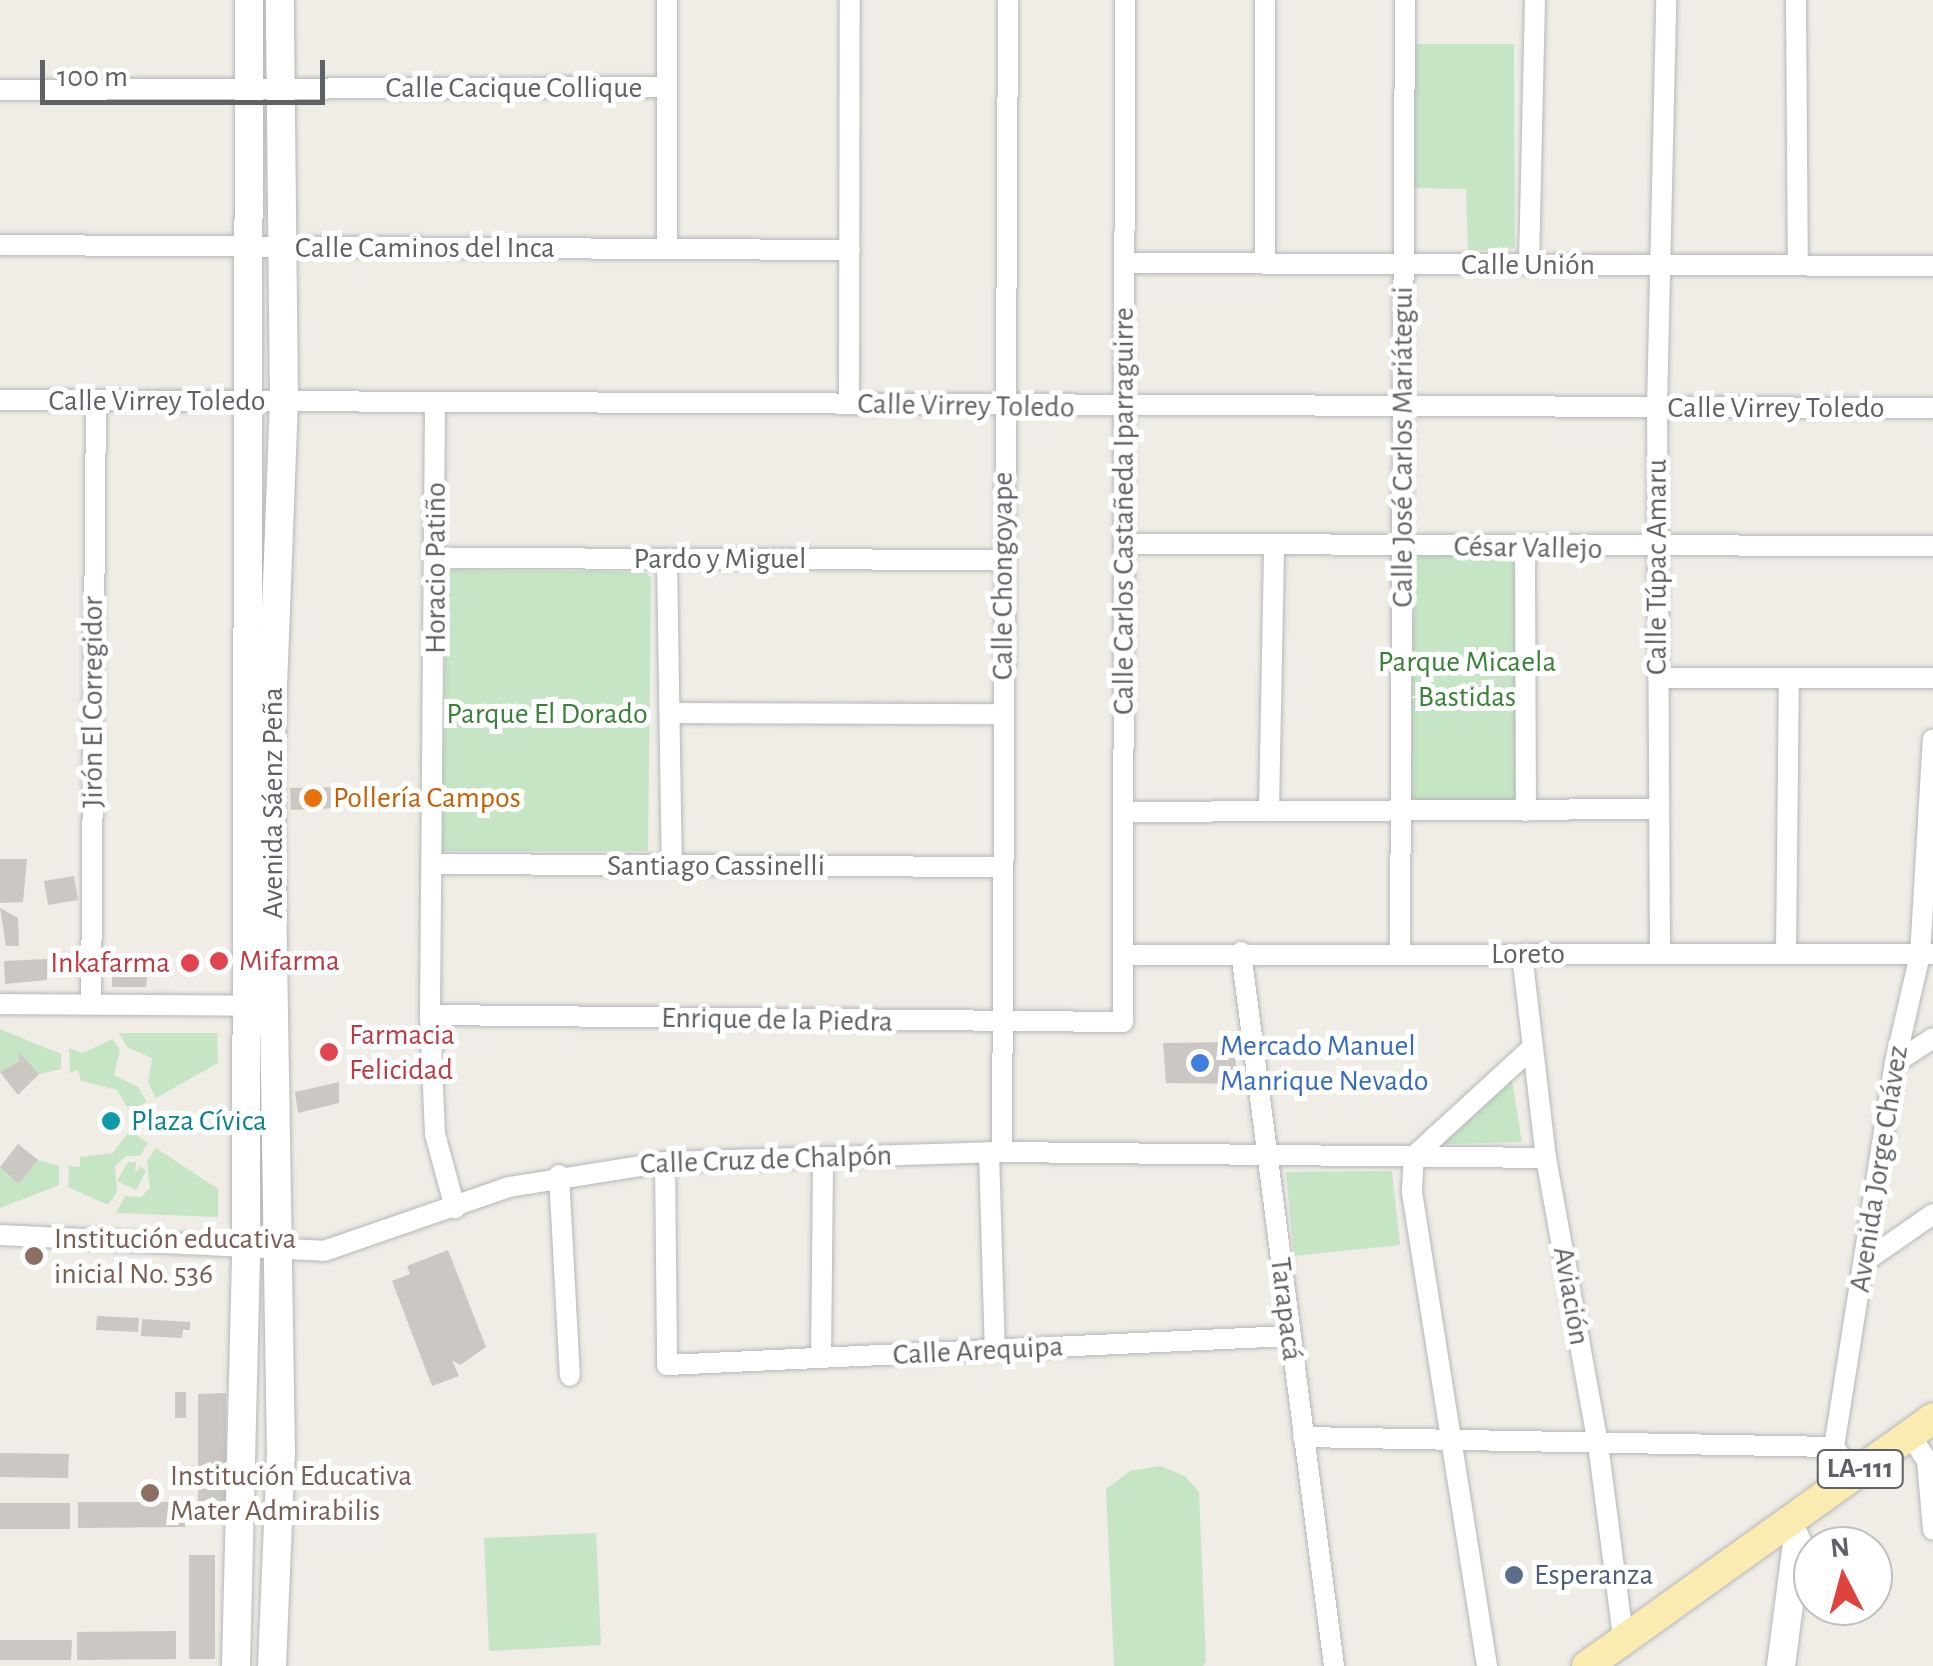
<!DOCTYPE html>
<html>
<head>
<meta charset="utf-8">
<style>
  body { margin:0 }
  #map { position:relative; width:1933px; height:1666px; overflow:hidden; background:#efede6; font-family:"Alegreya Sans",sans-serif }
  div>[style] { position:absolute }
  [style*='--x'] { left:calc(var(--x)*1px); top:calc(var(--y)*1px); width:calc(var(--w)*1px); rotate:calc(var(--a)*1deg) }
  .green>* { inset:0; background:#c6e5c5 }
  .building>* { inset:0; background:#cbc8c4 }
  .roads { filter:drop-shadow(0 0 2px #b4b7ba) drop-shadow(0 0 2px #b4b7ba) }
  .street>* { height:20px; margin:-10px; padding:0 10px; transform-origin:10px; border-radius:10px; background:#fff }
  .secondary>* { height:28px; margin:-14px; padding:0 14px; transform-origin:14px; border-radius:14px; background:#fff }
  .primary>* { height:30px; margin:-15px; padding:0 15px; transform-origin:15px; border-radius:15px; background:#faecb0 }
  .dots>* { width:28px; height:28px; translate:-50% -50%; box-sizing:border-box; border:5px solid #fff; border-radius:50% }
  span { translate:-50% -50%; white-space:nowrap; text-align:center; line-height:1.15; -webkit-text-stroke:10px #fff; paint-order:stroke }
  .shield-label span { padding:2px 8px; background:#fff; border:2px solid; border-radius:8px; -webkit-text-stroke-width:0 }
  .shield-label { font-size:28px; color:#5e6266; font-weight:700 }
  .street-label { font-size:30px; color:#5e6266 }
  .park-label { font-size:30px; color:#3a813a }
  .food-label { font-size:30px; color:#c56008 }
  .left { translate:0 -50%; text-align:left }
  .health-label { font-size:30px; color:#be3a42 }
  .right { translate:-100% -50%; text-align:right }
  .shop-label { font-size:30px; color:#366cbe }
  .culture-label { font-size:30px; color:#0d838f }
  .education-label { font-size:30px; color:#785e54 }
  .service-label { font-size:30px; color:#4e5e75 }
  .north { position:absolute; left:1793px; top:1526px; width:100px; height:100px; box-sizing:border-box; background:#fff; border:2px solid #bfc0c2; border-radius:50%; rotate:354deg; font-size:28px; font-weight:700; line-height:40px; text-align:center; color:#5e6266 }
  .north::after { content:''; display:block; margin:auto; width:35px; height:45px; background:#e0433c; clip-path:polygon(50% 0,100% 100%,50% 72%,0 100%) }
  .scale { position:absolute; left:40px; top:60px; width:285px; height:45px; box-sizing:border-box; border:5px solid #5e6266; border-top:0; padding-left:12px; font-size:30px; line-height:35px; white-space:nowrap; color:#5e6266; -webkit-text-stroke:8px #fff; paint-order:stroke }
</style>
</head>
<body>
<div id="map">
  <div class="green">
    <div style="clip-path:polygon(1414px 44px,1514px 44px,1515px 248px,1468px 251px,1466px 189px,1414px 188px)"></div>
    <div style="clip-path:polygon(1414px 555px,1522px 556px,1523px 803px,1411px 803px)"></div>
    <div style="clip-path:polygon(451px 570px,645px 572px,651px 578px,648px 851px,442px 851px,446px 575px)"></div>
    <div style="clip-path:polygon(0 1029px,61px 1054px,61px 1069px,39px 1074px,20px 1054px,18px 1062px,0 1072px)"></div>
    <div style="clip-path:polygon(119px 1033px,217px 1033px,218px 1063px,156px 1098px,148px 1083px,152px 1058px,127px 1047px)"></div>
    <div style="clip-path:polygon(113px 1039px,120px 1050px,114px 1075px,138px 1087px,147px 1102px,129px 1110px,117px 1090px,81px 1081px,78px 1070px,70px 1073px,69px 1048px,82px 1053px)"></div>
    <div style="clip-path:polygon(1511px 1074px,1522px 1142px,1444px 1144px,1442px 1141px)"></div>
    <div style="clip-path:polygon(130px 1130px,148px 1143px,140px 1156px,126px 1156px,115px 1166px,117px 1192px,108px 1205px,68px 1187px,69px 1166px,80px 1167px,80px 1157px,113px 1153px)"></div>
    <div style="clip-path:polygon(156px 1148px,218px 1189px,218px 1217px,116px 1213px,125px 1196px,141px 1197px,150px 1188px,147px 1161px)"></div>
    <div style="clip-path:polygon(38px 1160px,59px 1166px,59px 1185px,0 1208px,0 1167px)"></div>
    <div style="clip-path:polygon(128px 1162px,136px 1162px,135px 1173px,141px 1166px,146px 1171px,136px 1190px,117px 1181px)"></div>
    <div style="clip-path:polygon(1392px 1171px,1400px 1245px,1294px 1256px,1286px 1172px)"></div>
    <div style="clip-path:polygon(1160px 1466px,1185px 1476px,1199px 1492px,1206px 1661px,1203px 1666px,1114px 1666px,1106px 1489px,1130px 1471px)"></div>
    <div style="clip-path:polygon(596px 1533px,601px 1645px,489px 1651px,484px 1538px)"></div>
  </div>
  <div class="building">
    <div style="clip-path:polygon(335px 787px,336px 808px,291px 810px,290px 788px)"></div>
    <div style="clip-path:polygon(0 859px,27px 859px,23px 902px,0 903px)"></div>
    <div style="clip-path:polygon(74px 876px,78px 900px,48px 905px,44px 881px)"></div>
    <div style="clip-path:polygon(0 908px,18px 918px,19px 946px,6px 946px)"></div>
    <div style="clip-path:polygon(47px 959px,47px 980px,5px 984px,4px 961px)"></div>
    <div style="clip-path:polygon(149px 961px,146px 987px,112px 987px,112px 966px)"></div>
    <div style="clip-path:polygon(1233px 1042px,1239px 1084px,1166px 1083px,1163px 1043px)"></div>
    <div style="clip-path:polygon(20px 1053px,39px 1074px,18px 1095px,0 1072px,18px 1062px)"></div>
    <div style="clip-path:polygon(339px 1082px,339px 1103px,298px 1113px,295px 1092px)"></div>
    <div style="clip-path:polygon(18px 1144px,38px 1160px,19px 1184px,0 1167px)"></div>
    <div style="clip-path:polygon(448px 1250px,486px 1347px,460px 1365px,452px 1360px,459px 1376px,432px 1386px,392px 1281px,410px 1274px,407px 1266px)"></div>
    <div style="clip-path:polygon(97px 1316px,139px 1318px,138px 1332px,96px 1330px)"></div>
    <div style="clip-path:polygon(142px 1319px,190px 1322px,190px 1330px,183px 1330px,182px 1338px,141px 1336px)"></div>
    <div style="clip-path:polygon(175px 1392px,186px 1392px,186px 1418px,175px 1418px)"></div>
    <div style="clip-path:polygon(226px 1393px,226px 1511px,198px 1511px,198px 1394px)"></div>
    <div style="clip-path:polygon(0 1453px,69px 1454px,68px 1478px,0 1477px)"></div>
    <div style="clip-path:polygon(78px 1502px,185px 1502px,185px 1527px,78px 1528px)"></div>
    <div style="clip-path:polygon(0 1503px,70px 1503px,70px 1529px,0 1529px)"></div>
    <div style="clip-path:polygon(189px 1555px,215px 1555px,215px 1659px,189px 1659px)"></div>
    <div style="clip-path:polygon(176px 1631px,176px 1659px,77px 1660px,77px 1632px)"></div>
    <div style="clip-path:polygon(0 1640px,72px 1640px,71px 1660px,0 1660px)"></div>
  </div>
  <div class="roads">
    <div class="street">
      <div style="--x:667;--y:0;--w:249;--a:90"></div>
      <div style="--x:1265;--y:0;--w:264;--a:90"></div>
      <div style="--x:1796;--y:0;--w:265;--a:89.6"></div>
      <div style="--x:0;--y:90;--w:667;--a:-0.26"></div>
      <div style="--x:0;--y:245;--w:850;--a:0.34"></div>
      <div style="--x:1124;--y:263;--w:809;--a:0.21"></div>
      <div style="--x:1529;--y:264;--w:264;--a:-88.7"></div>
      <div style="--x:0;--y:400;--w:1933;--a:0.24"></div>
      <div style="--x:435;--y:404;--w:611;--a:90.47"></div>
      <div style="--x:430;--y:1015;--w:119;--a:87.6"></div>
      <div style="--x:435;--y:1134;--w:77;--a:74.9"></div>
      <div style="--x:849;--y:404;--w:404;--a:-89.9"></div>
      <div style="--x:1124;--y:544;--w:809;--a:0.14"></div>
      <div style="--x:1525;--y:549;--w:262;--a:89.8"></div>
      <div style="--x:438;--y:558;--w:565;--a:0.2"></div>
      <div style="--x:667;--y:559;--w:306;--a:89.1"></div>
      <div style="--x:1658;--y:678;--w:275;--a:0"></div>
      <div style="--x:670;--y:713;--w:332;--a:0.2"></div>
      <div style="--x:1269;--y:811;--w:265;--a:-88.9"></div>
      <div style="--x:1124;--y:812;--w:534;--a:-0.32"></div>
      <div style="--x:433;--y:864;--w:567;--a:0.3"></div>
      <div style="--x:1241;--y:952;--w:720;--a:82.58"></div>
      <div style="--x:1400;--y:953;--w:953;--a:-89.7"></div>
      <div style="--x:1522;--y:954;--w:205;--a:83.3"></div>
      <div style="--x:1546;--y:1158;--w:291;--a:79.7"></div>
      <div style="--x:1598;--y:1444;--w:195;--a:82.6"></div>
      <div style="--x:1660;--y:954;--w:546;--a:-90.31"></div>
      <div style="--x:1657;--y:408;--w:408;--a:-88.7"></div>
      <div style="--x:1786;--y:954;--w:276;--a:-89.4"></div>
      <div style="--x:1124;--y:955;--w:809;--a:-0.07"></div>
      <div style="--x:0;--y:1004;--w:258;--a:0.4"></div>
      <div style="--x:91;--y:1004;--w:604;--a:-89.53"></div>
      <div style="--x:430;--y:1015;--w:693;--a:0.58"></div>
      <div style="--x:1123;--y:1022;--w:1022;--a:-89.89"></div>
      <div style="--x:1895;--y:1063;--w:45;--a:-33.3"></div>
      <div style="--x:989;--y:1152;--w:198;--a:88.3"></div>
      <div style="--x:1002;--y:1152;--w:1152;--a:-89.7"></div>
      <div style="--x:665;--y:1162;--w:203;--a:89.4"></div>
      <div style="--x:667;--y:1365;--w:624;--a:-2.67"></div>
      <div style="--x:559;--y:1175;--w:201;--a:86.9"></div>
      <div style="--x:0;--y:1235;--w:324;--a:2.8"></div>
      <div style="--x:324;--y:1251;--w:196;--a:-19.1"></div>
      <div style="--x:509;--y:1187;--w:158;--a:-9.1"></div>
      <div style="--x:665;--y:1162;--w:337;--a:-1.7"></div>
      <div style="--x:1002;--y:1152;--w:544;--a:0.63"></div>
      <div style="--x:1864;--y:1262;--w:84;--a:-34.8"></div>
      <div style="--x:821;--y:1358;--w:201;--a:-89.4"></div>
      <div style="--x:1910;--y:1434;--w:32;--a:58"></div>
      <div style="--x:1927;--y:1461;--w:69;--a:85"></div>
      <div style="--x:1303;--y:1437;--w:531;--a:1.08"></div>
      <div style="--x:1853;--y:1474;--w:33;--a:-125"></div>
      <div style="--x:1834;--y:1447;--w:389;--a:-81"></div>
      <div style="--x:1895;--y:1063;--w:111;--a:-77"></div>
      <div style="--x:1920;--y:955;--w:216;--a:-86.6"></div>
      <div style="--x:1487;--y:1666;--w:481;--a:-99"></div>
      <div style="--x:1412;--y:1191;--w:35;--a:-87"></div>
      <div style="--x:1414;--y:1156;--w:161;--a:-42.5"></div>
    </div>
    <div class="secondary">
      <div style="--x:236;--y:1666;--w:416;--a:-88.6"></div>
      <div style="--x:246;--y:1250;--w:1250;--a:-89.86"></div>
      <div style="--x:272;--y:1666;--w:212;--a:-87.6"></div>
      <div style="--x:281;--y:1454;--w:689;--a:-90.91"></div>
      <div style="--x:270;--y:765;--w:364;--a:-87.8"></div>
      <div style="--x:284;--y:401;--w:401;--a:-90.6"></div>
      <div style="--x:1781;--y:1666;--w:125;--a:-82.6"></div>
      <div style="--x:1797;--y:1542;--w:22;--a:-114"></div>
    </div>
    <div class="primary">
      <div style="--x:1587;--y:1666;--w:426;--a:-35.6"></div>
    </div>
  </div>
  <div class="dots">
    <div style="left:313px;top:798px;background:#e8710a"></div>
    <div style="left:219px;top:961px;background:#e0444e"></div>
    <div style="left:190px;top:963px;background:#e0444e"></div>
    <div style="left:329px;top:1052px;background:#e0444e"></div>
    <div style="left:1200px;top:1063px;background:#3f7fe0"></div>
    <div style="left:111px;top:1121px;background:#0f9aa8"></div>
    <div style="left:34px;top:1256px;background:#8d6e63"></div>
    <div style="left:150px;top:1493px;background:#8d6e63"></div>
    <div style="left:1514px;top:1575px;background:#5c6f8a"></div>
  </div>
  <div class="shield-label">
    <span style="left:1860px;top:1469px">LA-111</span>
  </div>
  <div class="street-label">
    <span style="left:514px;top:88px">Calle Cacique Collique</span>
    <span style="left:425px;top:248px">Calle Caminos del Inca</span>
    <span style="left:1528px;top:265px">Calle Unión</span>
    <span style="left:157px;top:401px">Calle Virrey Toledo</span>
    <span style="left:966px;top:406px;rotate:1deg">Calle Virrey Toledo</span>
    <span style="left:1776px;top:408px">Calle Virrey Toledo</span>
    <span style="left:1403px;top:447px;rotate:-90deg">Calle José Carlos Mariátegui</span>
    <span style="left:1124px;top:511px;rotate:-90deg">Calle Carlos Castañeda Iparraguirre</span>
    <span style="left:1528px;top:548px;rotate:1deg">César Vallejo</span>
    <span style="left:720px;top:559px">Pardo y Miguel</span>
    <span style="left:1657px;top:567px;rotate:-90deg">Calle Túpac Amaru</span>
    <span style="left:436px;top:568px;rotate:-90deg">Horacio Patiño</span>
    <span style="left:1003px;top:576px;rotate:-90deg">Calle Chongoyape</span>
    <span style="left:93px;top:702px;rotate:-90deg">Jirón El Corregidor</span>
    <span style="left:273px;top:803px;rotate:-90deg">Avenida Sáenz Peña</span>
    <span style="left:716px;top:866px">Santiago Cassinelli</span>
    <span style="left:1528px;top:954px">Loreto</span>
    <span style="left:777px;top:1020px;rotate:1deg">Enrique de la Piedra</span>
    <span style="left:766px;top:1160px;rotate:-2deg">Calle Cruz de Chalpón</span>
    <span style="left:1879px;top:1169px;rotate:-81deg">Avenida Jorge Chávez</span>
    <span style="left:1571px;top:1296px;rotate:80deg">Aviación</span>
    <span style="left:1286px;top:1309px;rotate:83deg">Tarapacá</span>
    <span style="left:978px;top:1351px;rotate:-3deg">Calle Arequipa</span>
  </div>
  <div class="park-label">
    <span style="left:1467px;top:679px">Parque Micaela<br>Bastidas</span>
    <span style="left:547px;top:714px">Parque El Dorado</span>
  </div>
  <div class="food-label">
    <span class="left" style="left:333px;top:798px">Pollería Campos</span>
  </div>
  <div class="health-label">
    <span class="left" style="left:239px;top:961px">Mifarma</span>
    <span class="right" style="left:170px;top:963px">Inkafarma</span>
    <span class="left" style="left:349px;top:1052px">Farmacia<br>Felicidad</span>
  </div>
  <div class="shop-label">
    <span class="left" style="left:1220px;top:1063px">Mercado Manuel<br>Manrique Nevado</span>
  </div>
  <div class="culture-label">
    <span class="left" style="left:131px;top:1121px">Plaza Cívica</span>
  </div>
  <div class="education-label">
    <span class="left" style="left:54px;top:1256px">Institución educativa<br>inicial No. 536</span>
    <span class="left" style="left:170px;top:1493px">Institución Educativa<br>Mater Admirabilis</span>
  </div>
  <div class="service-label">
    <span class="left" style="left:1534px;top:1575px">Esperanza</span>
  </div>
  <div class="north">N</div>
  <div class="scale">100 m</div>
</div>
</body>
</html>
